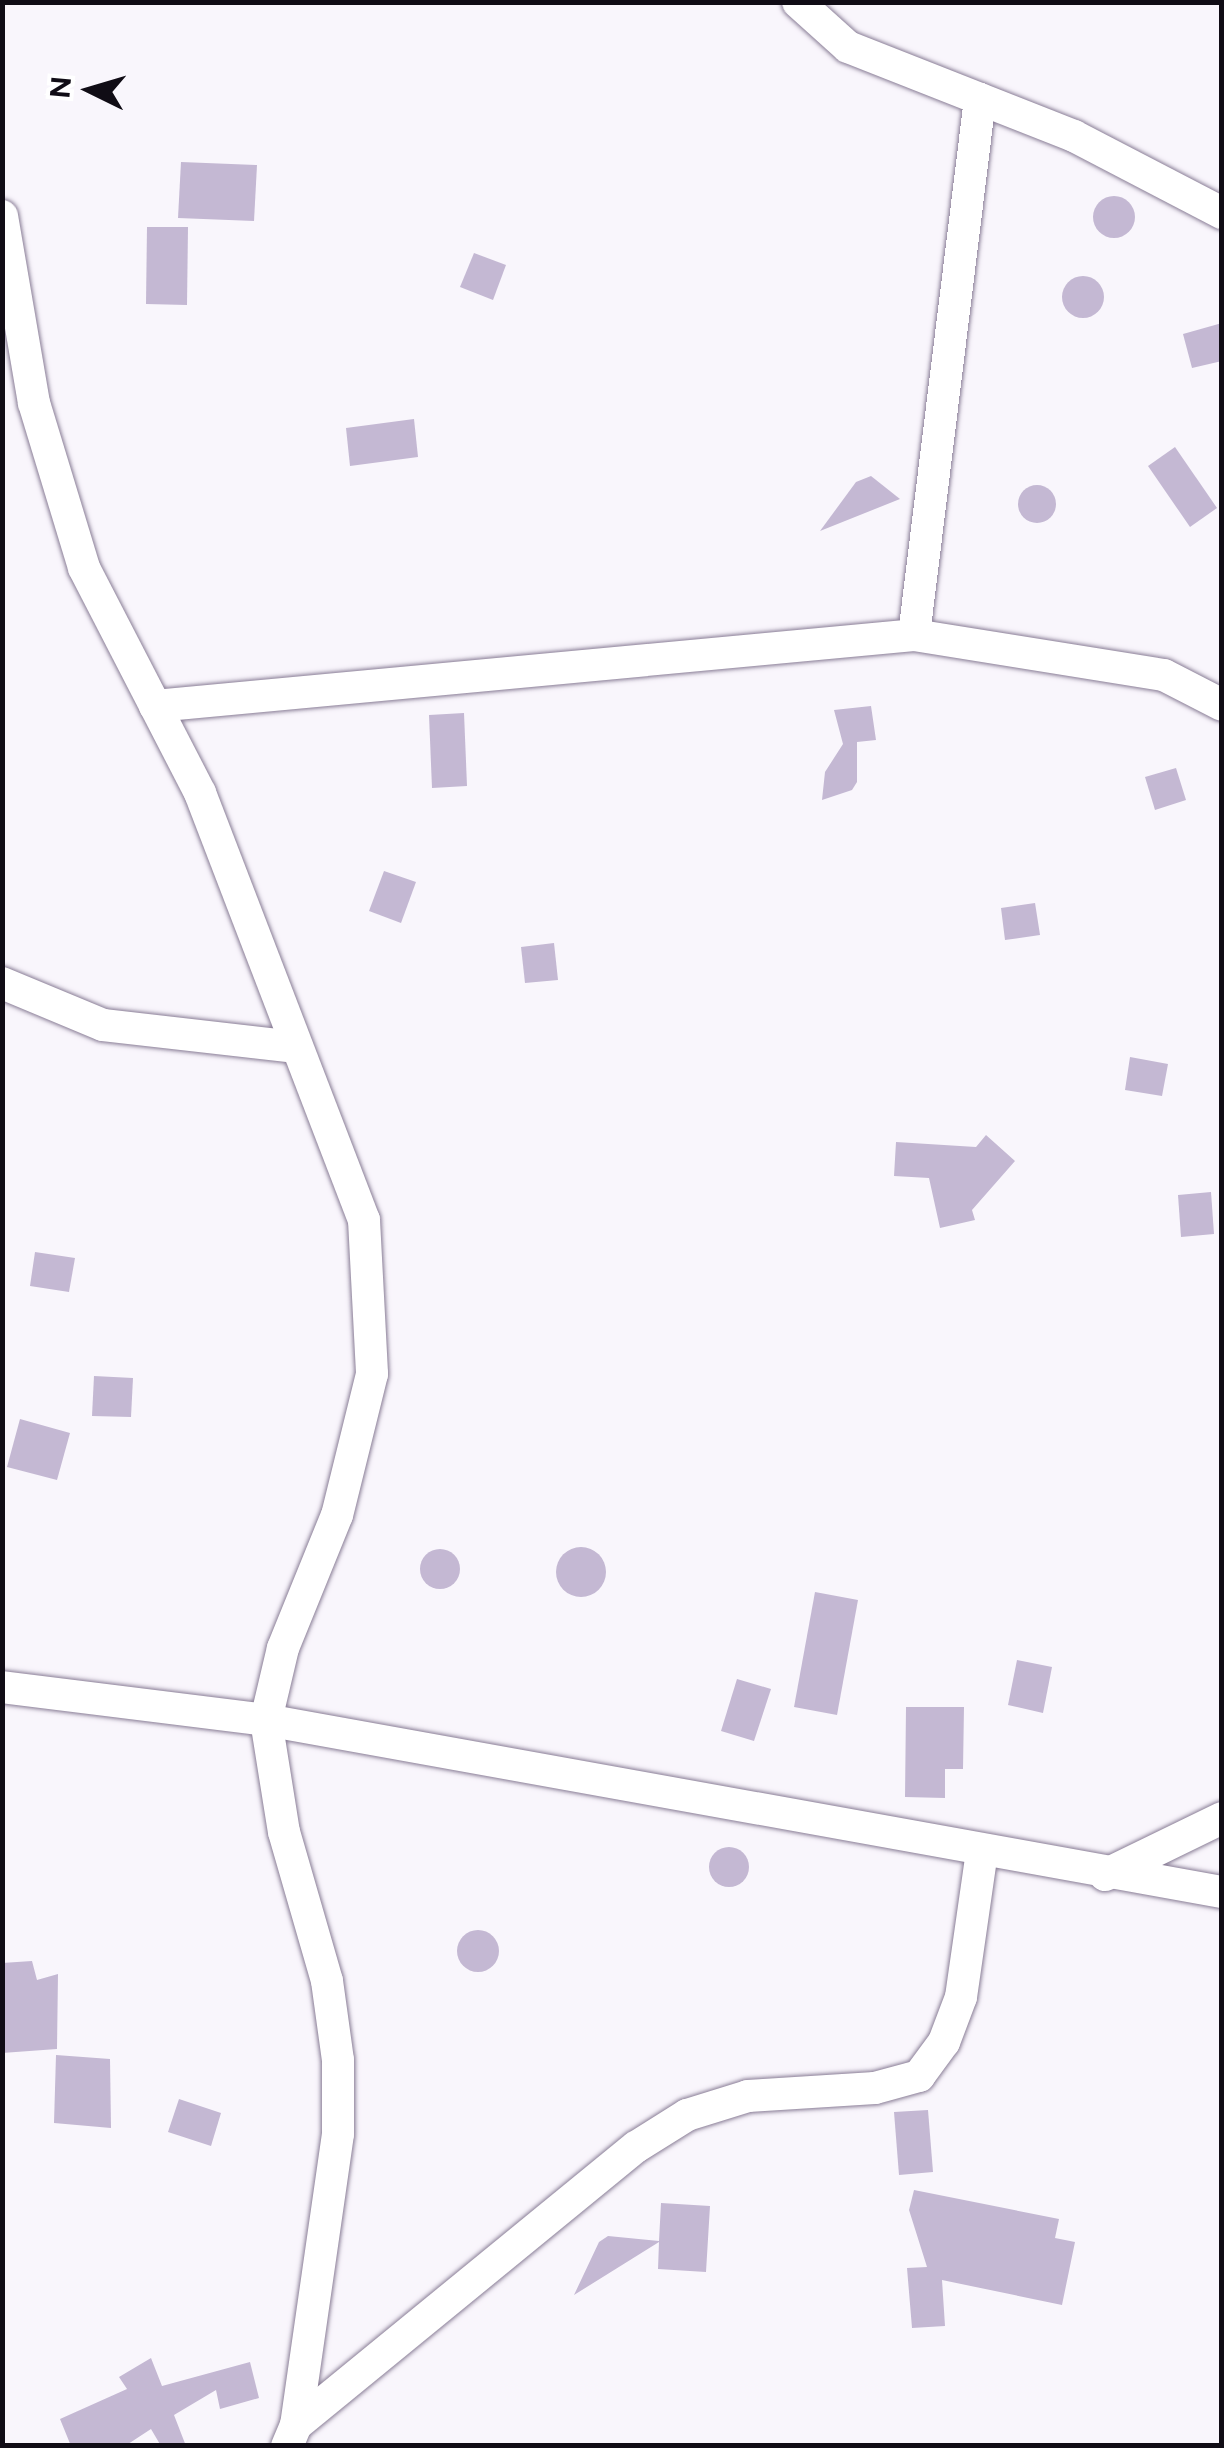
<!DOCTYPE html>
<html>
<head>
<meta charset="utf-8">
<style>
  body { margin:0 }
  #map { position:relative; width:1224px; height:2448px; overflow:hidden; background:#f9f6fc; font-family:Figtree,sans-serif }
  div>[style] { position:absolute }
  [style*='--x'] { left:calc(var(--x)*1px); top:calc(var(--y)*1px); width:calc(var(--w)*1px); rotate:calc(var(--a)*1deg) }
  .building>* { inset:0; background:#c4b8d3 }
  .round { border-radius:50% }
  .roads { filter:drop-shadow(0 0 2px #897d96) drop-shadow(0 0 2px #897d96) }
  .street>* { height:32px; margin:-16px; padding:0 16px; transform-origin:16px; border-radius:16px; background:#fff }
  span { translate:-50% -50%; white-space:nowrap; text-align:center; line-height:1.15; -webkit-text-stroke:8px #fff; paint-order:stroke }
  .frame { position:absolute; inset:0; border:5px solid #100c15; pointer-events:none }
  .north { position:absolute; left:40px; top:40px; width:100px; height:100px; -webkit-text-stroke:8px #fff; paint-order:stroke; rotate:275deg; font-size:28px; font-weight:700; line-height:40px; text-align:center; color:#100c15 }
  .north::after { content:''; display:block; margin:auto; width:35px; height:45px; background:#100c15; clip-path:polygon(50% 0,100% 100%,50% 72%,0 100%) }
</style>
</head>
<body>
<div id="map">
  <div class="building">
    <div style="clip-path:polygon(181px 162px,257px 165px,254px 221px,178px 218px)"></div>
    <div class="round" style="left:1093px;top:196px;width:42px;height:42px"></div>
    <div style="clip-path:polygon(147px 227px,188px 227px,187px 305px,146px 304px)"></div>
    <div style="clip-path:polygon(474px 253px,506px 265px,493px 300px,460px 287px)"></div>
    <div class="round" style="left:1062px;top:276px;width:42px;height:42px"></div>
    <div style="clip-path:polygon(1222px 323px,1222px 361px,1192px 368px,1183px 334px)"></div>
    <div style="clip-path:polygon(414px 419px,418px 457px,350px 466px,346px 428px)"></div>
    <div style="clip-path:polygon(1175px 447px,1217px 508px,1190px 527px,1148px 466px)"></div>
    <div style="clip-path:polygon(871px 476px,900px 499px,820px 531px,856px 482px)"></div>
    <div class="round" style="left:1018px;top:485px;width:38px;height:38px"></div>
    <div style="clip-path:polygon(871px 706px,876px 740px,857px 742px,857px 782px,852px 790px,822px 800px,825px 772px,843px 744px,834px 710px)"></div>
    <div style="clip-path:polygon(464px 713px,467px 786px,432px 788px,429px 715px)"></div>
    <div style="clip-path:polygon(1176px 768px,1186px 800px,1155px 810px,1145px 777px)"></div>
    <div style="clip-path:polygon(384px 871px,416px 882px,401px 923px,369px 911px)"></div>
    <div style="clip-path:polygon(1035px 903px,1040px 935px,1005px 940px,1001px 908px)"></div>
    <div style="clip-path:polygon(554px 943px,558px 980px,525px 983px,521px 947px)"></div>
    <div style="clip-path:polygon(1130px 1057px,1168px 1064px,1162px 1096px,1125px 1090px)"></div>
    <div style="clip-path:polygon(986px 1135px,1015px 1161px,972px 1210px,975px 1220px,940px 1228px,929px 1178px,894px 1176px,896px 1142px,976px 1147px)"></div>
    <div style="clip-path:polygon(1211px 1192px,1214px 1234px,1181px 1237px,1178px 1195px)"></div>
    <div style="clip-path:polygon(35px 1252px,75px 1258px,69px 1292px,30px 1286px)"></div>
    <div style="clip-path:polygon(94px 1376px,133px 1378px,131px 1417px,92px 1416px)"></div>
    <div style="clip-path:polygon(20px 1419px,70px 1433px,57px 1480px,7px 1467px)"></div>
    <div class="round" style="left:556px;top:1547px;width:50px;height:50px"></div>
    <div class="round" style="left:420px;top:1549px;width:40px;height:40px"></div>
    <div style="clip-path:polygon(815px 1592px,858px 1600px,837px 1715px,794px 1707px)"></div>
    <div style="clip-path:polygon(1017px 1660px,1052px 1667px,1043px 1713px,1008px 1705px)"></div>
    <div style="clip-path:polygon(737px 1679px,771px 1689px,754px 1741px,721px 1731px)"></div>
    <div style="clip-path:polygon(906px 1707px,964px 1707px,963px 1769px,945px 1769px,945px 1798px,905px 1797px)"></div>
    <div class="round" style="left:709px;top:1847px;width:40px;height:40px"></div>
    <div class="round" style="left:457px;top:1930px;width:42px;height:42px"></div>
    <div style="clip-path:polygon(32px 1961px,37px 1980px,58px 1974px,57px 2049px,2px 2053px,2px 1963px)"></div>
    <div style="clip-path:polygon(56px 2055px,110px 2059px,111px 2128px,54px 2123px)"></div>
    <div style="clip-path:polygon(179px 2099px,221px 2113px,211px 2146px,168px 2132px)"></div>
    <div style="clip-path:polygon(928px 2110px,933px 2172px,899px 2175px,894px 2112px)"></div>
    <div style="clip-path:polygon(914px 2190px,1059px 2219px,1055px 2238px,1075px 2242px,1062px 2305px,942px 2280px,945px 2326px,912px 2328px,907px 2268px,927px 2267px,909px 2210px)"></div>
    <div style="clip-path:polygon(661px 2203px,710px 2206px,706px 2272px,658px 2269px,659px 2242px,574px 2295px,599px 2242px,608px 2236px,659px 2241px)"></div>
    <div style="clip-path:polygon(151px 2358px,162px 2386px,250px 2362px,259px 2398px,220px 2409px,216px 2390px,174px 2415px,186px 2446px,161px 2446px,151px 2429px,125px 2446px,71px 2446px,60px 2419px,127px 2389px,119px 2377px)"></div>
  </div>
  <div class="roads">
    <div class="street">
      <div style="--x:798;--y:2;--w:67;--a:42"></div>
      <div style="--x:848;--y:47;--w:243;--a:21.5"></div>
      <div style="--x:1074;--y:136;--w:167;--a:27.5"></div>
      <div style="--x:2;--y:216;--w:190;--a:80.3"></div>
      <div style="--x:34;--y:403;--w:172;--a:73.1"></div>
      <div style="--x:84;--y:568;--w:253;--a:62.7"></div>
      <div style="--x:200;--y:793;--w:457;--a:69"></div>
      <div style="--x:364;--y:1220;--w:154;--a:87"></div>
      <div style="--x:372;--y:1374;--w:145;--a:103.9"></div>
      <div style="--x:337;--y:1515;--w:144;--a:112.1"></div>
      <div style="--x:283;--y:1648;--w:74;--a:103.3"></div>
      <div style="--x:266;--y:1720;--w:113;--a:80.9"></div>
      <div style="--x:284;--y:1832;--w:155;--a:73.9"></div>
      <div style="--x:327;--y:1981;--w:80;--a:82.1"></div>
      <div style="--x:338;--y:2060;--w:74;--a:90"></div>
      <div style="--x:338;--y:2134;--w:294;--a:98.2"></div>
      <div style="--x:296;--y:2425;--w:23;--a:113"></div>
      <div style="--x:914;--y:635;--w:540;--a:-82.98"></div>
      <div style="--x:155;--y:706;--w:762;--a:-5.34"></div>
      <div style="--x:914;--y:635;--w:253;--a:9.1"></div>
      <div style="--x:1164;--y:675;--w:65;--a:27.3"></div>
      <div style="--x:2;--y:983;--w:109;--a:22.6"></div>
      <div style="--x:103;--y:1025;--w:195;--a:6.5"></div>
      <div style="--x:2;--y:1687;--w:266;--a:7.1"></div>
      <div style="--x:266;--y:1720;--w:971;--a:10.2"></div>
      <div style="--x:1105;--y:1875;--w:130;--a:-26"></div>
      <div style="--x:296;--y:2425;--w:439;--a:-39.3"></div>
      <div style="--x:636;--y:2147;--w:60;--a:-32.1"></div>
      <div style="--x:687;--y:2115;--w:64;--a:-17.3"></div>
      <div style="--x:748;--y:2096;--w:127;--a:-3.6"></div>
      <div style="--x:875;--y:2088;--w:46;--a:-15.3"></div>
      <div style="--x:919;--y:2076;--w:42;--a:-53.7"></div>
      <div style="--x:944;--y:2042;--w:48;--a:-69.3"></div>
      <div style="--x:961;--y:1997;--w:147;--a:-81.8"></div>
    </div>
  </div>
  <div class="frame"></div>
  <div class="north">N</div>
</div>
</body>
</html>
